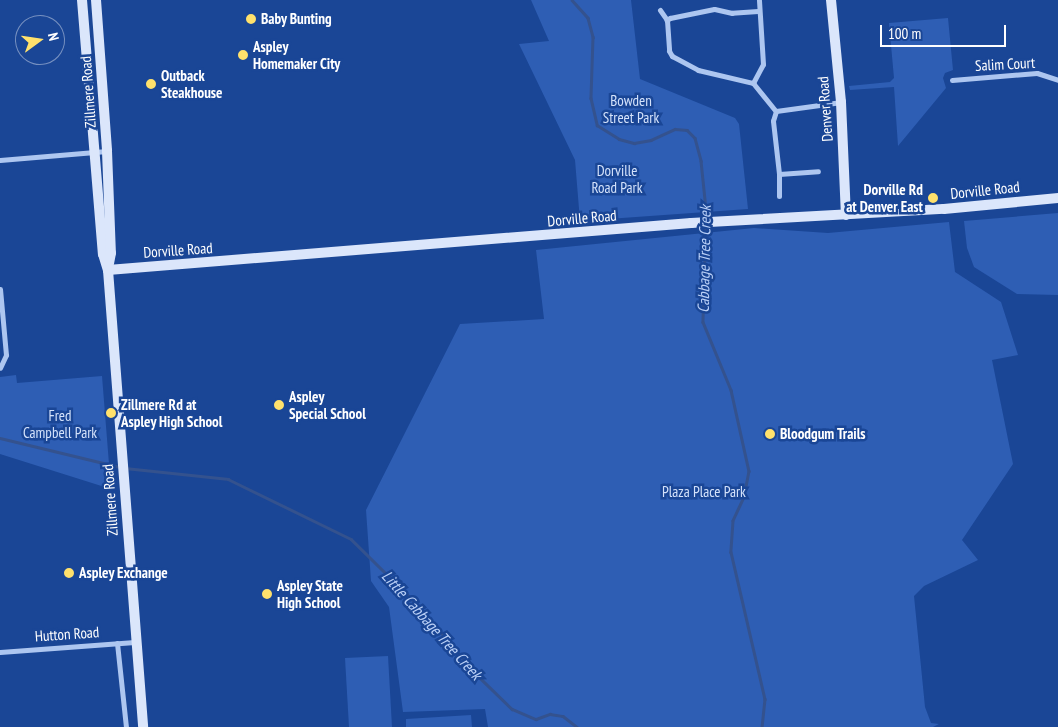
<!DOCTYPE html>
<html>
<head>
<meta charset="utf-8">
<style>
  body { margin:0 }
  #map { position:relative; width:1058px; height:727px; overflow:hidden; background:#1a4696; font-family:"PT Sans Narrow",sans-serif }
  div>[style] { position:absolute }
  [style*='--x'] { left:calc(var(--x)*1px); top:calc(var(--y)*1px); width:calc(var(--w)*1px); rotate:calc(var(--a)*1deg) }
  .green>* { inset:0; background:#2e5eb4 }
  .stream>* { height:2.5px; margin:-1.25px; padding:0 1.25px; transform-origin:1.25px; border-radius:1.25px; background:#34528e }
  .street>* { height:5px; margin:-2.5px; padding:0 2.5px; transform-origin:2.5px; border-radius:2.5px; background:#adc6f0 }
  .secondary>* { height:10px; margin:-5px; padding:0 5px; transform-origin:5px; border-radius:5px; background:#dbe6fb }
  .dots>* { width:14px; height:14px; translate:-50% -50%; box-sizing:border-box; border:2px solid #1a4696; border-radius:50% }
  span { translate:-50% -50%; white-space:nowrap; text-align:center; line-height:1.15; -webkit-text-stroke:5px #1a4696; paint-order:stroke }
  .poi-label { font-size:15px; color:#fff; font-weight:700 }
  .left { translate:0 -50%; text-align:left }
  .right { translate:-100% -50%; text-align:right }
  .street-label { font-size:15px; color:#fff }
  .park-label { font-size:15px; color:#d4e2fb }
  .water-label { font-size:16px; color:#bad0f7; font-style:italic }
  .north { position:absolute; left:15px; top:15px; width:50px; height:50px; box-sizing:border-box; background:#1a4696; border:1px solid #7690c0; border-radius:50%; rotate:76deg; font-size:14px; font-weight:700; line-height:20px; text-align:center; color:#fff }
  .north::after { content:''; display:block; margin:auto; width:18px; height:22px; background:#ffe16c; clip-path:polygon(50% 0,100% 100%,50% 72%,0 100%) }
  .scale { position:absolute; left:880px; top:25px; width:126px; height:22px; box-sizing:border-box; border:2px solid #fff; border-top:0; padding-left:6px; font-size:15px; line-height:18px; white-space:nowrap; color:#fff; -webkit-text-stroke:4px #1a4696; paint-order:stroke }
</style>
</head>
<body>
<div id="map">
  <div class="green">
    <div style="clip-path:polygon(531px 0,631px 0,640px 79px,735px 118px,739px 124px,748px 209px,580px 221px,575px 160px,519px 44px,549px 41px)"></div>
    <div style="clip-path:polygon(948px 18px,953px 70px,945px 73px,943px 78px,946px 88px,898px 146px,894px 87px,850px 90px,849px 86px,890px 82px,894px 78px,889px 23px)"></div>
    <div style="clip-path:polygon(1058px 213px,1058px 295px,1017px 294px,974px 267px,967px 248px,964px 221px)"></div>
    <div style="clip-path:polygon(949px 222px,955px 272px,1001px 302px,1018px 355px,992px 360px,1013px 464px,962px 540px,978px 560px,924px 586px,914px 596px,925px 707px,931px 723px,939px 724px,933px 727px,488px 727px,485px 709px,403px 712px,389px 607px,371px 581px,366px 510px,460px 324px,544px 319px,536px 250px,754px 228px,828px 233px)"></div>
    <div style="clip-path:polygon(16px 375px,17px 383px,102px 376px,111px 489px,0 454px,0 377px)"></div>
    <div style="clip-path:polygon(388px 656px,392px 727px,349px 727px,345px 658px)"></div>
    <div style="clip-path:polygon(471px 715px,472px 727px,406px 727px,406px 719px)"></div>
  </div>
  <div class="stream">
    <div style="--x:572;--y:0;--w:24;--a:48"></div>
    <div style="--x:588;--y:18;--w:20;--a:75"></div>
    <div style="--x:593;--y:37;--w:61;--a:91.9"></div>
    <div style="--x:591;--y:98;--w:28;--a:77"></div>
    <div style="--x:597;--y:125;--w:26;--a:32"></div>
    <div style="--x:619;--y:139;--w:16;--a:15"></div>
    <div style="--x:634;--y:143;--w:17;--a:-10"></div>
    <div style="--x:651;--y:140;--w:26;--a:-25"></div>
    <div style="--x:675;--y:129;--w:12;--a:5"></div>
    <div style="--x:687;--y:130;--w:11;--a:45"></div>
    <div style="--x:695;--y:138;--w:24;--a:75"></div>
    <div style="--x:701;--y:161;--w:58;--a:84.1"></div>
    <div style="--x:706;--y:224;--w:98;--a:91.8"></div>
    <div style="--x:703;--y:322;--w:74;--a:67.6"></div>
    <div style="--x:731;--y:390;--w:83;--a:77.5"></div>
    <div style="--x:749;--y:471;--w:26;--a:101"></div>
    <div style="--x:744;--y:497;--w:26;--a:115"></div>
    <div style="--x:733;--y:521;--w:31;--a:94"></div>
    <div style="--x:731;--y:552;--w:151;--a:77"></div>
    <div style="--x:765;--y:699;--w:28;--a:96"></div>
    <div style="--x:0;--y:438;--w:123;--a:13.6"></div>
    <div style="--x:125;--y:468;--w:104;--a:6.1"></div>
    <div style="--x:228;--y:479;--w:137;--a:26"></div>
    <div style="--x:351;--y:539;--w:95;--a:44.6"></div>
    <div style="--x:419;--y:606;--w:90;--a:50"></div>
    <div style="--x:477;--y:675;--w:49;--a:44.2"></div>
    <div style="--x:512;--y:709;--w:26;--a:23"></div>
    <div style="--x:536;--y:719;--w:15;--a:-20"></div>
    <div style="--x:550;--y:714;--w:13;--a:9"></div>
    <div style="--x:563;--y:716;--w:18;--a:38"></div>
  </div>
  <div class="street">
    <div style="--x:660;--y:10;--w:12;--a:55"></div>
    <div style="--x:758;--y:11;--w:26;--a:176"></div>
    <div style="--x:732;--y:13;--w:18;--a:-167"></div>
    <div style="--x:714;--y:9;--w:45;--a:168.4"></div>
    <div style="--x:670;--y:18;--w:4;--a:146"></div>
    <div style="--x:667;--y:20;--w:31;--a:86"></div>
    <div style="--x:669;--y:51;--w:6;--a:59"></div>
    <div style="--x:672;--y:56;--w:30;--a:28"></div>
    <div style="--x:698;--y:70;--w:57;--a:13.3"></div>
    <div style="--x:753;--y:83;--w:36;--a:51"></div>
    <div style="--x:776;--y:111;--w:66;--a:-7.9"></div>
    <div style="--x:952;--y:80;--w:85;--a:-4.7"></div>
    <div style="--x:1037;--y:73;--w:22;--a:18"></div>
    <div style="--x:753;--y:83;--w:21;--a:-62"></div>
    <div style="--x:763;--y:64;--w:64;--a:-93.6"></div>
    <div style="--x:776;--y:111;--w:10;--a:107"></div>
    <div style="--x:773;--y:121;--w:53;--a:83.5"></div>
    <div style="--x:779;--y:174;--w:39;--a:-4"></div>
    <div style="--x:0;--y:160;--w:107;--a:-4.8"></div>
    <div style="--x:779;--y:174;--w:22;--a:90"></div>
    <div style="--x:0;--y:289;--w:66;--a:84.8"></div>
    <div style="--x:6;--y:355;--w:14;--a:115"></div>
    <div style="--x:117;--y:643;--w:84;--a:83.9"></div>
    <div style="--x:0;--y:652;--w:135;--a:-4.2"></div>
  </div>
  <div class="secondary">
    <div style="--x:82;--y:0;--w:255;--a:85.3"></div>
    <div style="--x:103;--y:254;--w:17;--a:73"></div>
    <div style="--x:108;--y:270;--w:458;--a:85.6"></div>
    <div style="--x:96;--y:0;--w:151;--a:85.8"></div>
    <div style="--x:107;--y:151;--w:102;--a:87.8"></div>
    <div style="--x:111;--y:253;--w:16;--a:101"></div>
    <div style="--x:831;--y:0;--w:102;--a:84.4"></div>
    <div style="--x:841;--y:102;--w:113;--a:87.5"></div>
    <div style="--x:108;--y:270;--w:585;--a:-4.61"></div>
    <div style="--x:691;--y:223;--w:253;--a:-3.2"></div>
    <div style="--x:944;--y:209;--w:115;--a:-5.5"></div>
  </div>
  <div class="dots">
    <div style="left:251px;top:19px;background:#ffe16c"></div>
    <div style="left:243px;top:55px;background:#ffe16c"></div>
    <div style="left:151px;top:84px;background:#ffe16c"></div>
    <div style="left:933px;top:198px;background:#ffe16c"></div>
    <div style="left:279px;top:405px;background:#ffe16c"></div>
    <div style="left:111px;top:413px;background:#ffe16c"></div>
    <div style="left:770px;top:434px;background:#ffe16c"></div>
    <div style="left:69px;top:573px;background:#ffe16c"></div>
    <div style="left:267px;top:594px;background:#ffe16c"></div>
  </div>
  <div class="poi-label">
    <span class="left" style="left:261px;top:19px">Baby Bunting</span>
    <span class="left" style="left:253px;top:55px">Aspley<br>Homemaker City</span>
    <span class="left" style="left:161px;top:84px">Outback<br>Steakhouse</span>
    <span class="right" style="left:923px;top:198px">Dorville Rd<br>at Denver East</span>
    <span class="left" style="left:289px;top:405px">Aspley<br>Special School</span>
    <span class="left" style="left:121px;top:413px">Zillmere Rd at<br>Aspley High School</span>
    <span class="left" style="left:780px;top:434px">Bloodgum Trails</span>
    <span class="left" style="left:79px;top:573px">Aspley Exchange</span>
    <span class="left" style="left:277px;top:594px">Aspley State<br>High School</span>
  </div>
  <div class="street-label">
    <span style="left:1005px;top:64px;rotate:-3deg">Salim Court</span>
    <span style="left:88px;top:92px;rotate:-94deg">Zillmere Road</span>
    <span style="left:825px;top:109px;rotate:-94deg">Denver Road</span>
    <span style="left:985px;top:190px;rotate:-6deg">Dorville Road</span>
    <span style="left:582px;top:218px;rotate:-5deg">Dorville Road</span>
    <span style="left:178px;top:250px;rotate:-4deg">Dorville Road</span>
    <span style="left:110px;top:500px;rotate:-94deg">Zillmere Road</span>
    <span style="left:67px;top:634px;rotate:-4deg">Hutton Road</span>
  </div>
  <div class="park-label">
    <span style="left:631px;top:109px">Bowden<br>Street Park</span>
    <span style="left:617px;top:179px">Dorville<br>Road Park</span>
    <span style="left:60px;top:424px">Fred<br>Campbell Park</span>
    <span style="left:704px;top:492px">Plaza Place Park</span>
  </div>
  <div class="water-label">
    <span style="left:704px;top:259px;rotate:-89deg">Cabbage Tree Creek</span>
    <span style="left:432px;top:625px;rotate:48deg">Little Cabbage Tree Creek</span>
  </div>
  <div class="north">N</div>
  <div class="scale">100 m</div>
</div>
</body>
</html>
